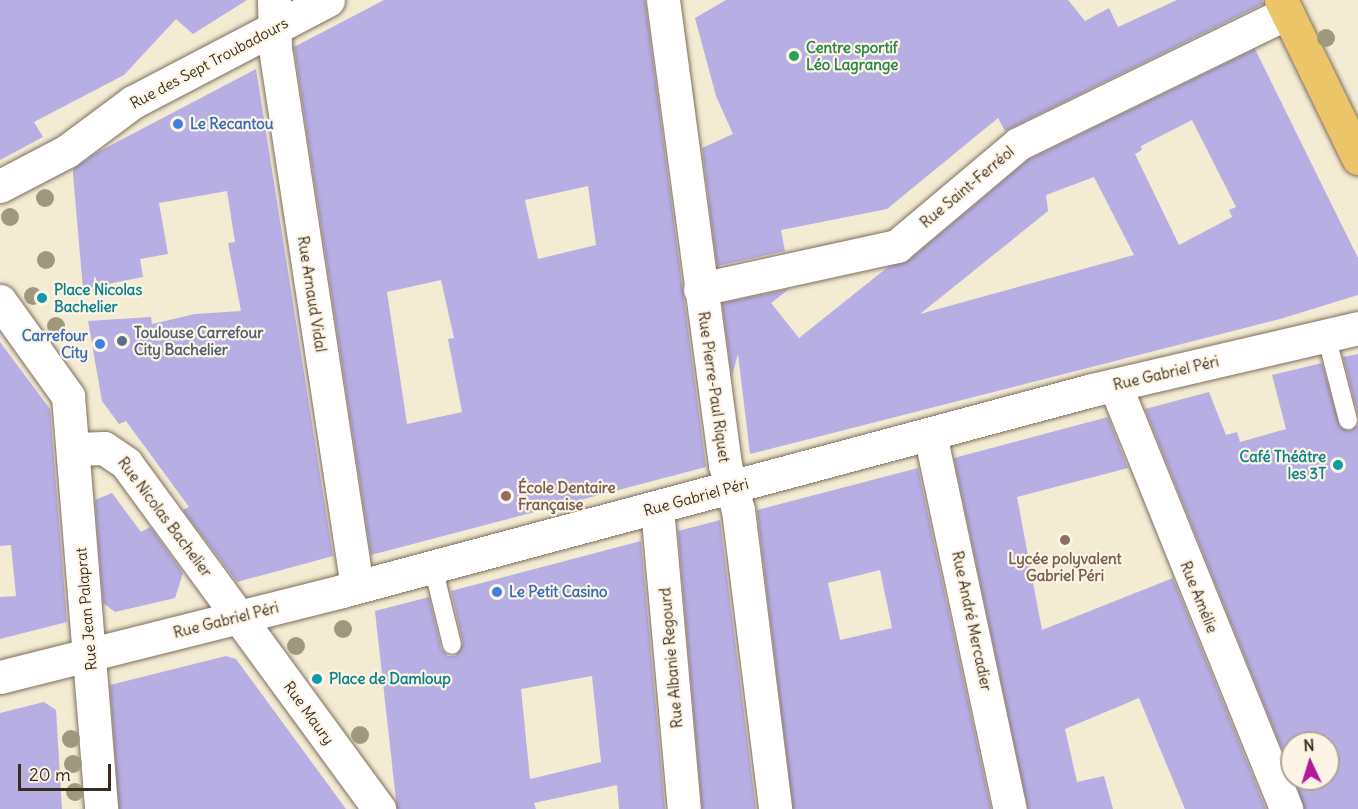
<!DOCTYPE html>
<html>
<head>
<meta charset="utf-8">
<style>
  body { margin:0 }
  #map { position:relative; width:1358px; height:809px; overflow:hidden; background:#f4ebd3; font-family:Delius,sans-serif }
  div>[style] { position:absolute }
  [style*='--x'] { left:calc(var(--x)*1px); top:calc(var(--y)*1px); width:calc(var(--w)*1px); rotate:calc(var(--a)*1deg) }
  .building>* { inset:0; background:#b7aee4 }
  .roads { filter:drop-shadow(0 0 2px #7c6e5d) drop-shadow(0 0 2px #7c6e5d) }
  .service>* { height:18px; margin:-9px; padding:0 9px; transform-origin:9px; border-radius:9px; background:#fff }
  .minor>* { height:33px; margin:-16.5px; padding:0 16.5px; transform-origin:16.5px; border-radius:16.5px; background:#fff }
  .tertiary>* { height:33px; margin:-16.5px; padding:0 16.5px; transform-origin:16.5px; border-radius:16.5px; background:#fff }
  .primary>* { height:33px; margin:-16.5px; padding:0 16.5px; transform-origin:16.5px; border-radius:16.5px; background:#ecc569 }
  .trees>* { width:18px; height:18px; margin:-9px; border-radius:50%; background:#9e997e }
  .dots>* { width:16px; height:16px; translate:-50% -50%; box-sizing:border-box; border:3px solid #fcf5e5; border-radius:50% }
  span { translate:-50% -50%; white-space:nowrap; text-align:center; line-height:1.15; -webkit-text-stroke:4.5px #fcf5e5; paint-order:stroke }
  .leisure-label { font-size:15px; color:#27864d; font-weight:700 }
  .left { translate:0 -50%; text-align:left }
  .street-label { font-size:15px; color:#3b2a1e }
  .shop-label { font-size:15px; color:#366cbe; font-weight:700 }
  .right { translate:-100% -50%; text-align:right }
  .culture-label { font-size:15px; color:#0d838f; font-weight:700 }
  .service-label { font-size:15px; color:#4e5e75; font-weight:700 }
  .education-label { font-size:15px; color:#785e54; font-weight:700 }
  .north { position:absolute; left:1280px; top:731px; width:60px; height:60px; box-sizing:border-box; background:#fcf5e5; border:2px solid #afa495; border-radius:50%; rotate:356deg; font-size:16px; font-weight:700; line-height:24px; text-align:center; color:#3b2a1e }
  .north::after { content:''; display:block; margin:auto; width:21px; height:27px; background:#b5179e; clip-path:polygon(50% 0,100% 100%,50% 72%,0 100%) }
  .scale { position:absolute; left:18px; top:764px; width:93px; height:27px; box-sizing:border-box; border:3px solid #3b2a1e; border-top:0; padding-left:8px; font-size:18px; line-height:21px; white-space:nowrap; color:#3b2a1e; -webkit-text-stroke:4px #fcf5e5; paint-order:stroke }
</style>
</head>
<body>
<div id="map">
  <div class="building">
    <div style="clip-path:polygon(0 0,247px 0,193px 34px,176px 19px,124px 75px,34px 122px,43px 137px,0 160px)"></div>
    <div style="clip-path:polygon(evenodd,384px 0,645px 0,706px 467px,371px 555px,294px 47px,384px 0,588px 186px,596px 245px,538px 259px,525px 200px,588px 186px,384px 0,441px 280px,454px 338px,448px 339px,462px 412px,407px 424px,387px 292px,441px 280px)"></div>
    <div style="clip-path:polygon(726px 0,1068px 0,1085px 21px,1109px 8px,1118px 27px,1177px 0,1262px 0,1263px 4px,1005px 131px,998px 118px,887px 209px,781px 230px,785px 251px,717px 266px,702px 148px,733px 134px,716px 96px,695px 18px)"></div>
    <div style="clip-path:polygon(evenodd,1255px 49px,1358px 258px,1358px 295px,1280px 319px,750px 454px,738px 354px,732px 376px,722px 303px,789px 289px,771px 303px,799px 338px,888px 267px,909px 260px,1028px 160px,1255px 49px,1192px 120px,1236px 207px,1229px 210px,1232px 217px,1179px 245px,1135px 154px,1142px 150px,1141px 146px,1192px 120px,1255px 49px,1094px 177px,1134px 255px,920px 314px,1048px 211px,1046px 195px,1094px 177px)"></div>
    <div style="clip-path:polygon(256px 69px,333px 556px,237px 582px,183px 510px,189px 507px,126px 421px,119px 424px,102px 401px,88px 321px,151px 317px,152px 324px,195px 314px,241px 311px,228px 243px,235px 242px,227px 191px,159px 203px,168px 254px,140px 259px,143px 277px,83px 289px,73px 174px,73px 169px,96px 153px)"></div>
    <div style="clip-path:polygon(0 342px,50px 409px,67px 622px,0 639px,0 597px,16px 596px,11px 545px,0 546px)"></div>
    <div style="clip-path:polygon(1358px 354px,1358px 414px,1343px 357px)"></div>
    <div style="clip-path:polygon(1322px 363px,1340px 427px,1350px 431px,1358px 425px,1358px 809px,1304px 809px,1294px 779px,1328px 779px,1328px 743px,1292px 743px,1292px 774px,1145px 409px,1209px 392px,1226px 435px,1237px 432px,1240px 442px,1286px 429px,1272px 375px)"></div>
    <div style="clip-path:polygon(1108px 417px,1128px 468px,1017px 497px,1042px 630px,1173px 578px,1266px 809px,1185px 809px,1139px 698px,1065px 729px,1077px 782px,1104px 776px,1113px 809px,1028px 809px,954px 458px)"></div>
    <div style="clip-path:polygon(evenodd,918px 468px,991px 809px,793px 809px,757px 510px,918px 468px,880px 570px,892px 628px,840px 640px,828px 583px,880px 570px)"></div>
    <div style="clip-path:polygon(112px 493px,141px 532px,150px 527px,183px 573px,175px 598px,115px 612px,103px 603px,95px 500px)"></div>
    <div style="clip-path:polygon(720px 520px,756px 809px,702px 809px,678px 531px)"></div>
    <div style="clip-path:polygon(evenodd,641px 541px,665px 809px,619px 809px,617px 785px,534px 803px,536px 809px,397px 809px,375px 611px,429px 597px,441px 648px,448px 656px,455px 656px,463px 643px,451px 591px,641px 541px,592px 676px,601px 762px,530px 779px,521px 689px,592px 676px)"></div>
    <div style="clip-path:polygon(226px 656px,236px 659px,346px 809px,119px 809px,110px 685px)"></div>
    <div style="clip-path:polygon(44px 702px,56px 710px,62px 809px,0 809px,0 713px)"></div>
  </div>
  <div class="roads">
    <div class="service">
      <div style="--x:1326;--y:335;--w:88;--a:75.5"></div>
      <div style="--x:433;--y:567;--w:80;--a:76.3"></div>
    </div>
    <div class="minor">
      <div style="--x:274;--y:0;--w:48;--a:88.8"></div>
      <div style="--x:275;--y:48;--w:545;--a:81.35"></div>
      <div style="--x:663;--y:0;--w:469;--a:82.4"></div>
      <div style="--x:725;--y:465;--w:47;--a:73.9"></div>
      <div style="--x:738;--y:510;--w:301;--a:82.9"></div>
      <div style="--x:0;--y:186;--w:76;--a:-27.6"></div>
      <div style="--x:67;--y:151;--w:82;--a:-36.6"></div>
      <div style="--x:133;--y:102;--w:220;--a:-27.6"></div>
      <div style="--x:700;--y:289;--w:202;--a:-12.3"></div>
      <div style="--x:897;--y:246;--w:158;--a:-40.1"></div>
      <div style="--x:1018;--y:144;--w:299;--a:-26"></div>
      <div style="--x:0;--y:301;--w:117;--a:54.4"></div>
      <div style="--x:68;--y:396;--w:414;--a:85.4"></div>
      <div style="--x:1115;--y:385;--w:457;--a:68"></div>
      <div style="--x:930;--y:434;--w:383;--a:78"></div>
      <div style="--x:74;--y:449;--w:30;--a:-2"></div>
      <div style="--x:104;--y:448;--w:27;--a:34"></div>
      <div style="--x:126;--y:463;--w:429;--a:53.8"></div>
      <div style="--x:657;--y:508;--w:302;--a:84.9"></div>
    </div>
    <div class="tertiary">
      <div style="--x:0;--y:677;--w:353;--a:-14.1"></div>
      <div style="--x:342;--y:591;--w:776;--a:-15"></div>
      <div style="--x:1092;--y:390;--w:273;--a:-13.1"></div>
    </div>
    <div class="primary">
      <div style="--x:1281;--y:0;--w:176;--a:64"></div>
    </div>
  </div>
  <div class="trees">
    <div style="left:1326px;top:38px"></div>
    <div style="left:45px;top:198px"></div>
    <div style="left:10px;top:217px"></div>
    <div style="left:46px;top:260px"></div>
    <div style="left:33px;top:296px"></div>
    <div style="left:56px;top:326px"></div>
    <div style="left:343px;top:629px"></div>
    <div style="left:296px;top:646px"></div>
    <div style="left:360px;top:735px"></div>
    <div style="left:71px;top:739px"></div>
    <div style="left:73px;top:764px"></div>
    <div style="left:75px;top:792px"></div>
  </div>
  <div class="dots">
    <div style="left:794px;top:56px;background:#2e9e5b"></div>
    <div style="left:178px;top:124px;background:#3f7fe0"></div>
    <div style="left:42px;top:298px;background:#0f9aa8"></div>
    <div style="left:122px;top:341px;background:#5c6f8a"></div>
    <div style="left:100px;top:344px;background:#3f7fe0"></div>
    <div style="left:1338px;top:465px;background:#0f9aa8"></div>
    <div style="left:506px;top:496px;background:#8d6e63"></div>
    <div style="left:1065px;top:540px;background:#8d6e63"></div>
    <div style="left:497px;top:592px;background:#3f7fe0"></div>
    <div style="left:317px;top:679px;background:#0f9aa8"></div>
  </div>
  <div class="leisure-label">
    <span class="left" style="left:806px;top:56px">Centre sportif<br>Léo Lagrange</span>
  </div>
  <div class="street-label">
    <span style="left:209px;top:63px;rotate:-28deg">Rue des Sept Troubadours</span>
    <span style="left:967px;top:187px;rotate:-40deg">Rue Saint-Ferréol</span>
    <span style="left:312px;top:294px;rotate:81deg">Rue Arnaud Vidal</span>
    <span style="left:1166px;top:373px;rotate:-13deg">Rue Gabriel Péri</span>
    <span style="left:714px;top:387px;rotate:82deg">Rue Pierre-Paul Riquet</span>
    <span style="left:696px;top:497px;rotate:-15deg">Rue Gabriel Péri</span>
    <span style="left:165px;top:517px;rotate:53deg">Rue Nicolas Bachelier</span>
    <span style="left:1199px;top:597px;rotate:68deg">Rue Amélie</span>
    <span style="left:86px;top:609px;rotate:-95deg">Rue Jean Palaprat</span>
    <span style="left:226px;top:620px;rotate:-14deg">Rue Gabriel Péri</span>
    <span style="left:972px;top:621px;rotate:78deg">Rue André Mercadier</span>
    <span style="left:671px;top:658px;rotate:-95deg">Rue Albanie Regourd</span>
    <span style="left:309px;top:713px;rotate:54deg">Rue Maury</span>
  </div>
  <div class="shop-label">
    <span class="left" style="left:190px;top:124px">Le Recantou</span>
    <span class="right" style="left:88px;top:344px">Carrefour<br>City</span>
    <span class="left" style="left:509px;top:592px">Le Petit Casino</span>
  </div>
  <div class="culture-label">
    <span class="left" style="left:54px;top:298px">Place Nicolas<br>Bachelier</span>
    <span class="right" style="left:1326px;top:465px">Café Théâtre<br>les 3T</span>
    <span class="left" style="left:329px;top:679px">Place de Damloup</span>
  </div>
  <div class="service-label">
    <span class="left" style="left:134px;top:341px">Toulouse Carrefour<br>City Bachelier</span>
  </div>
  <div class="education-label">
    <span class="left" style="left:518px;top:496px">École Dentaire<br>Française</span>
    <span style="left:1065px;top:567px">Lycée polyvalent<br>Gabriel Péri</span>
  </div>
  <div class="north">N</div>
  <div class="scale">20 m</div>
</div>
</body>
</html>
